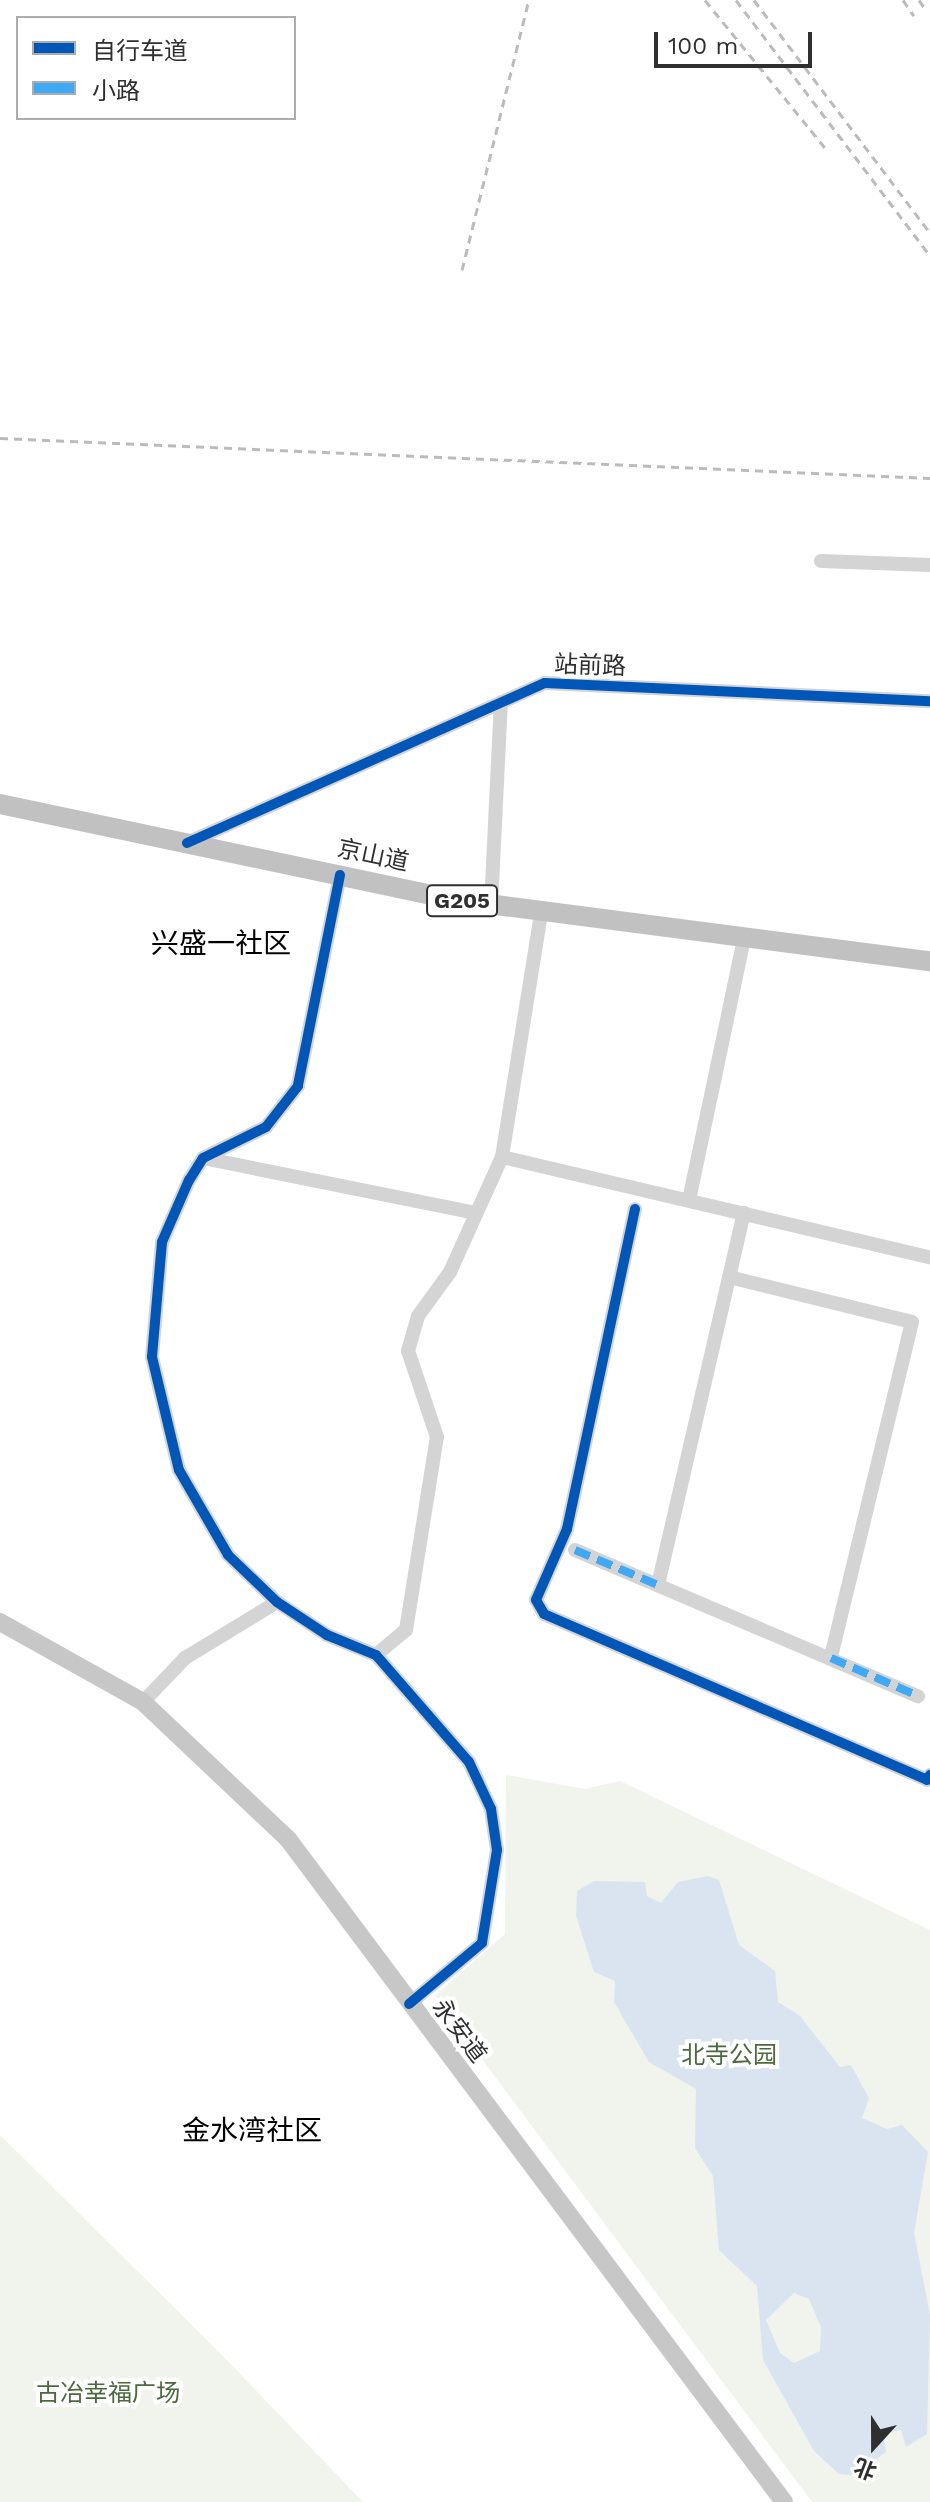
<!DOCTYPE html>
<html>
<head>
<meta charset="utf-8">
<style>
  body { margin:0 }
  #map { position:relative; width:930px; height:2502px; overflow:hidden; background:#fff; font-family:"Work Sans","Noto Sans SC",sans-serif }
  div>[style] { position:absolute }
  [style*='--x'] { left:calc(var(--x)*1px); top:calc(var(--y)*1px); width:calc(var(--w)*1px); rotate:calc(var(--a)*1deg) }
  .green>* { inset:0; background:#f0f4ec }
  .water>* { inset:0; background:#dae4f0 }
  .minor>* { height:14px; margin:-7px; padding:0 7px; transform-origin:7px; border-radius:7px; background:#d4d4d4 }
  .major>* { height:18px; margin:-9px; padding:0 9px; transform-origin:9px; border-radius:9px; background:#c7c7c7 }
  .highway>* { height:20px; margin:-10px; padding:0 10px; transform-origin:10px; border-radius:10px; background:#c1c1c1 }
  .rail>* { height:3px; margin-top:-1.5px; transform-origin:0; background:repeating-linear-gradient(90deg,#bbb 0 8px,transparent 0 14px) }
  .quiet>* { height:8px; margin-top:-4px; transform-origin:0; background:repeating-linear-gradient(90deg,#3fa9f5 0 16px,transparent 0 24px) }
  .cycleway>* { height:10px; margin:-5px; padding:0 5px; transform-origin:5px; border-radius:5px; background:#0057b8 }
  span { translate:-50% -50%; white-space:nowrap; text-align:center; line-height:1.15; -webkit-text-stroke:8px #fff; paint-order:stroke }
  .shield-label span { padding:2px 6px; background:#fff; border:2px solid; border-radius:6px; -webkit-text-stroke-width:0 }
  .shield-label { font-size:22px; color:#2f2f2f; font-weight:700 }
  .street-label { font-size:24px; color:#2f2f2f }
  .park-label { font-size:24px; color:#4c693e }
  .quarter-label { font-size:28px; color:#000 }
  .legend { position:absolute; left:16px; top:16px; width:280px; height:104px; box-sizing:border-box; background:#fff; border:2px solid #acacac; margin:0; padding:10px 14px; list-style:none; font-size:24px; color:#2f2f2f }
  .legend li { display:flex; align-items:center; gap:16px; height:40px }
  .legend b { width:40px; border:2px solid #acacac }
  .north { position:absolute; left:834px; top:2406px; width:80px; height:80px; -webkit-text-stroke:6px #fff; paint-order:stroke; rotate:201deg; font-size:22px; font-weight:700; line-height:32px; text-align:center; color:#2f2f2f }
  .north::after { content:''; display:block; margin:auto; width:28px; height:36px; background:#2f2f2f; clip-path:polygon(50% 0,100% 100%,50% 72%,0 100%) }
  .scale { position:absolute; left:654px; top:32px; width:158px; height:36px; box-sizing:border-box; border:4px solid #2f2f2f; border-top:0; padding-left:10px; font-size:24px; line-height:28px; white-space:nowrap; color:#2f2f2f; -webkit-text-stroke:6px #fff; paint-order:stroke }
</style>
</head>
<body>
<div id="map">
  <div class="green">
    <div style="clip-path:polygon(506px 1775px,585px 1789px,620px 1781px,930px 1930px,930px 2502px,812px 2502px,435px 1996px,505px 1934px)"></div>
    <div style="clip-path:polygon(0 2135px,219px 2352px,363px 2502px,0 2502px)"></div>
  </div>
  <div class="water">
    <div style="clip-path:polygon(evenodd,708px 1876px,719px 1880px,739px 1945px,775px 1971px,778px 2002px,800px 2016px,840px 2067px,851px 2065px,869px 2098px,862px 2118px,887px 2129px,902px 2125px,928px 2152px,914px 2233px,930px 2315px,927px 2434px,906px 2447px,901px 2430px,883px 2433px,886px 2452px,853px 2475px,839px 2474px,814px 2451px,763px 2360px,757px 2286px,719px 2250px,713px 2176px,695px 2148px,696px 2089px,649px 2062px,614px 2002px,615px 1981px,594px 1972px,576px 1916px,577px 1891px,594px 1881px,645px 1882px,647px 1896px,661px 1903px,678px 1882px,708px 1876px,794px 2293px,809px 2299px,821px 2327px,820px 2351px,794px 2363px,780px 2353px,766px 2320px,794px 2293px)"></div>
  </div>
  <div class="minor">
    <div style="--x:821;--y:561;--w:109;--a:2.1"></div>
    <div style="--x:187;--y:843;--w:392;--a:-24.1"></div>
    <div style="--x:545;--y:683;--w:385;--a:2.7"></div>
    <div style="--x:340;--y:875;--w:215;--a:101.3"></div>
    <div style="--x:298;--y:1086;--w:52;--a:128"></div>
    <div style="--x:266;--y:1127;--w:70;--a:153.8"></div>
    <div style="--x:203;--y:1158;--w:26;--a:122"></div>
    <div style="--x:189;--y:1180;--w:68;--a:113.5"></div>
    <div style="--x:162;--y:1242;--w:115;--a:95"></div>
    <div style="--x:152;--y:1357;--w:116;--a:76.6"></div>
    <div style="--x:179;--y:1470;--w:98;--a:60"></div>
    <div style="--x:228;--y:1555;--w:68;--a:43.8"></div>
    <div style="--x:277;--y:1602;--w:60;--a:33.4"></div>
    <div style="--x:327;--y:1635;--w:53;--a:22.2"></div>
    <div style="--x:376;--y:1655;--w:142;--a:49"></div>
    <div style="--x:469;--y:1762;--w:52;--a:64.9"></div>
    <div style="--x:491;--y:1809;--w:41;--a:81.7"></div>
    <div style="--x:497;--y:1850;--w:94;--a:99.2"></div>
    <div style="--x:482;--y:1943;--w:95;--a:140.1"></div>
    <div style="--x:491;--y:905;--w:203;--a:-87.2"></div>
    <div style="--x:502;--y:1157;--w:440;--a:13.2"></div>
    <div style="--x:203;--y:1158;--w:279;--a:11.4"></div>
    <div style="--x:689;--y:1200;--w:268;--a:-78.1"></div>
    <div style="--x:635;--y:1209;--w:327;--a:102"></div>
    <div style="--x:567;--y:1529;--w:77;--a:113.6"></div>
    <div style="--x:536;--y:1600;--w:16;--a:60"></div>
    <div style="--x:544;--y:1614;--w:417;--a:23.4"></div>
    <div style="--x:927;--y:1780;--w:6;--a:-59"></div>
    <div style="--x:729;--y:1277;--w:188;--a:13.8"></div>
    <div style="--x:912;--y:1322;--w:346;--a:103.6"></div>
    <div style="--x:575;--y:1550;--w:373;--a:23.1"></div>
    <div style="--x:658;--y:1585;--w:382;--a:-77"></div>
    <div style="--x:376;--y:1655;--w:39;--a:-40"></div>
    <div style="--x:406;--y:1630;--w:195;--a:-80.9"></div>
    <div style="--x:437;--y:1437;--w:91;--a:-108.6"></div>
    <div style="--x:408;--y:1351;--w:36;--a:-74"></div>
    <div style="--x:418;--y:1316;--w:54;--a:-54"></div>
    <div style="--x:450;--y:1272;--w:126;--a:-65.7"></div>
    <div style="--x:502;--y:1157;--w:247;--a:-80.9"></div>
    <div style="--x:143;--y:1702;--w:61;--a:-46.3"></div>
    <div style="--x:185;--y:1658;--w:108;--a:-31.3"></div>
  </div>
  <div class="major">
    <div style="--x:0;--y:1622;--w:164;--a:29.2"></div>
    <div style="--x:143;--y:1702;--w:199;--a:43.4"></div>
    <div style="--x:288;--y:1839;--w:828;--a:53.2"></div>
  </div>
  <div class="highway">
    <div style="--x:0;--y:804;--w:460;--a:11.9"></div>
    <div style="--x:450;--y:899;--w:484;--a:7.4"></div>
  </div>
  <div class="rail">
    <div style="--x:705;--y:0;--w:192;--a:50.9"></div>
    <div style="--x:736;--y:0;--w:321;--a:52.8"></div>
    <div style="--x:754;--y:0;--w:292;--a:52.9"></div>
    <div style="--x:903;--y:0;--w:19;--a:55"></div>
    <div style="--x:919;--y:0;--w:9;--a:54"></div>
    <div style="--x:462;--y:270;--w:278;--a:-76.1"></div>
    <div style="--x:0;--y:438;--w:931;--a:2.46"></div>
  </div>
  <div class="quiet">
    <div style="--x:575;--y:1550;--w:90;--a:22.9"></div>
    <div style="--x:831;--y:1658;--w:95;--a:23.6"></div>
  </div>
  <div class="cycleway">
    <div style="--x:187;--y:843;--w:392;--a:-24.1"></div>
    <div style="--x:545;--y:683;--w:385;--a:2.7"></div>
    <div style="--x:340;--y:875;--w:215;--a:101.3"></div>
    <div style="--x:298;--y:1086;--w:52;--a:128"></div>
    <div style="--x:266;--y:1127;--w:70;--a:153.8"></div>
    <div style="--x:203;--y:1158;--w:26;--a:122"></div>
    <div style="--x:189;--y:1180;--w:68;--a:113.5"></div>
    <div style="--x:162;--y:1242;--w:115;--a:95"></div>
    <div style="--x:152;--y:1357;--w:116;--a:76.6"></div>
    <div style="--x:179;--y:1470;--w:98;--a:60"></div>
    <div style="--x:228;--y:1555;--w:68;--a:43.8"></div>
    <div style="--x:277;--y:1602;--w:60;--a:33.4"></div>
    <div style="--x:327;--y:1635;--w:53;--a:22.2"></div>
    <div style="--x:376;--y:1655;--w:142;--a:49"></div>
    <div style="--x:469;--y:1762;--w:52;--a:64.9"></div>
    <div style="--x:491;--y:1809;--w:41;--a:81.7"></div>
    <div style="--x:497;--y:1850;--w:94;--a:99.2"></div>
    <div style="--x:482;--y:1943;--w:95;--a:140.1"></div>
    <div style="--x:635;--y:1209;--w:327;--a:102"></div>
    <div style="--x:567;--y:1529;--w:77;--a:113.6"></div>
    <div style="--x:536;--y:1600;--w:16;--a:60"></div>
    <div style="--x:544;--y:1614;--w:417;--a:23.4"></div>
    <div style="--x:927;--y:1780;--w:6;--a:-59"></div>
  </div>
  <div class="shield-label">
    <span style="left:462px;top:901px">G205</span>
  </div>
  <div class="street-label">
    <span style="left:590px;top:666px;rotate:2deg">站前路</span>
    <span style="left:373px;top:856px;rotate:12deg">京山道</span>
    <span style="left:459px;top:2031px;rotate:53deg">永安道</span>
  </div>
  <div class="park-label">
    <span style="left:729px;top:2056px">北寺公园</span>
    <span style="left:108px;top:2394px">古冶幸福广场</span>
  </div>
  <div class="quarter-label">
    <span style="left:221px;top:944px">兴盛一社区</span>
    <span style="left:252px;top:2131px">金水湾社区</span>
  </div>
  <ul class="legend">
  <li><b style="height:10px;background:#0057b8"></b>自行车道</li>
  <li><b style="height:10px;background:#3fa9f5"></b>小路</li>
  </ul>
  <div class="north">北</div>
  <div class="scale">100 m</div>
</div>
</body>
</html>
